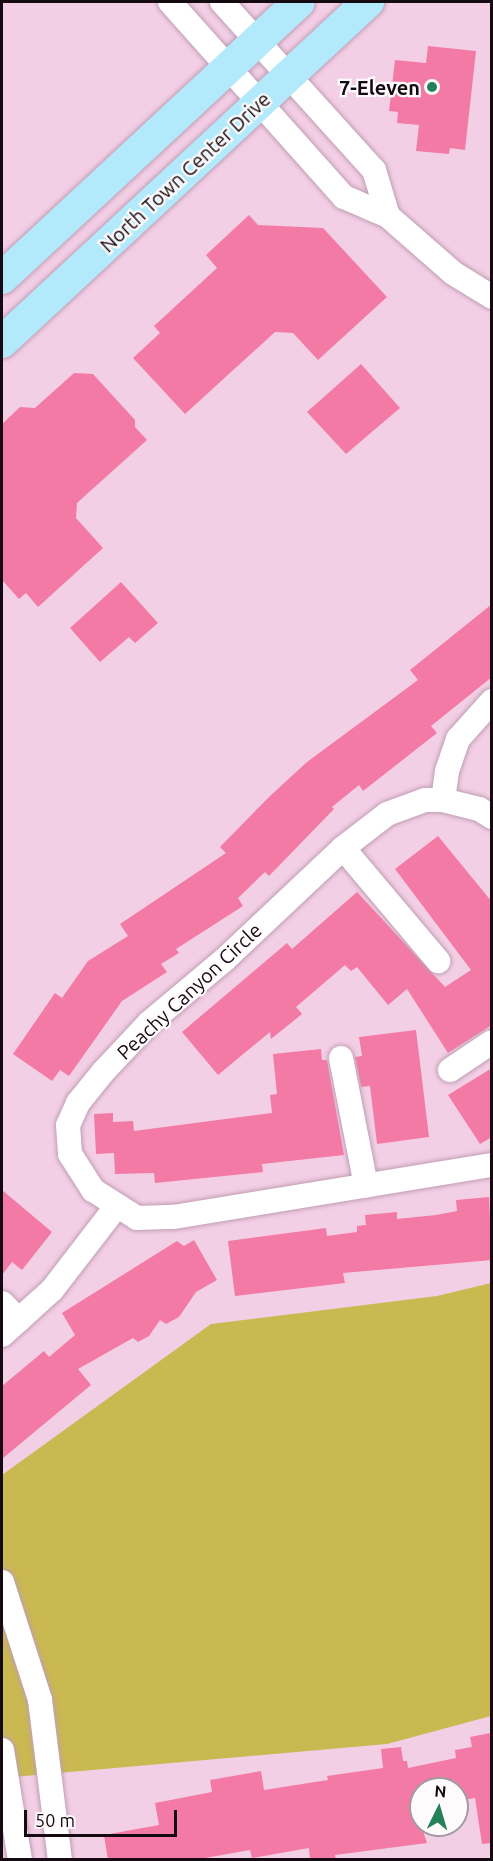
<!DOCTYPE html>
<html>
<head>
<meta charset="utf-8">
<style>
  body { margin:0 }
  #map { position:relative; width:493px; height:1861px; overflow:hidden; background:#f3cfe6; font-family:Ubuntu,sans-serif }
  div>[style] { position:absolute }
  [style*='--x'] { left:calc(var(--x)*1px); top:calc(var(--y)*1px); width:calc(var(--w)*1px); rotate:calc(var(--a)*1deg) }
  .green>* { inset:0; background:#cab851 }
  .building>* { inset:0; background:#f37aa4 }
  .roads { filter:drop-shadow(0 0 2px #c09eb4) drop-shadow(0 0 2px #c09eb4) }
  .minor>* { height:24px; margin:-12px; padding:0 12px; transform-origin:12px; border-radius:12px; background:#fff }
  .major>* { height:32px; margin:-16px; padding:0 16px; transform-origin:16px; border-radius:16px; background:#b2eafb }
  .dots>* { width:16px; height:16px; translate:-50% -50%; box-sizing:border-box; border:3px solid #fffbfd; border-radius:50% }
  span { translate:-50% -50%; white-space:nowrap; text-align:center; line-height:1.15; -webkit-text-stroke:4.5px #fffbfd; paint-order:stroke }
  .poi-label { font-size:20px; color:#150a11; font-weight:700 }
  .right { translate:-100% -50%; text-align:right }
  .street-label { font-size:20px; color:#150a11 }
  .frame { position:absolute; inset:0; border:3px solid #150a11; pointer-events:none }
  .north { position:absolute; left:409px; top:1777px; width:60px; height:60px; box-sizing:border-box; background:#fffbfd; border:2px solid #a19b9f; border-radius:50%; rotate:5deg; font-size:16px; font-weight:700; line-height:24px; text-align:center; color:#150a11 }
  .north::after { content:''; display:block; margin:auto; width:21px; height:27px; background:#258157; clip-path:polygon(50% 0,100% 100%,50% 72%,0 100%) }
  .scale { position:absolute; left:24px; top:1810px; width:153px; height:27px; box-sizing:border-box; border:3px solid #150a11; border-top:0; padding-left:8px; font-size:18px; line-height:21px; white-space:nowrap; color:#150a11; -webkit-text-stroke:4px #fffbfd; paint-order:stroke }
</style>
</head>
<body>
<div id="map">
  <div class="green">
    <div style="clip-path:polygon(491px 1283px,491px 1716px,387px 1744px,2px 1778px,2px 1475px,211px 1324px,437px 1296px)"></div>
  </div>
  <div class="building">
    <div style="clip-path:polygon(428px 46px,476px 51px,465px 150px,450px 148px,449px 154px,416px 151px,419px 125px,397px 123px,398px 112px,389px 111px,395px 60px,426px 63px)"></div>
    <div style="clip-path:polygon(249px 215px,258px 225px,323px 228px,387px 297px,318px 360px,293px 333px,275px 332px,185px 414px,133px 358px,160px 333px,154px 326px,217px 268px,206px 255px)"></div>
    <div style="clip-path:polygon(361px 364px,400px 408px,346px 454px,307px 412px)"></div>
    <div style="clip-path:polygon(74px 373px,93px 374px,135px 420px,135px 427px,147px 440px,77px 503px,76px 518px,103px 548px,38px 607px,26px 593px,19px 599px,2px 580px,2px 424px,20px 407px,35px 408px)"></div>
    <div style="clip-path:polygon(121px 582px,158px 623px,135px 643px,129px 637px,100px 662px,70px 628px)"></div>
    <div style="clip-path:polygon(492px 604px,492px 677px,431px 726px,437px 733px,363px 791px,359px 785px,332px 807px,334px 809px,269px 876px,265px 872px,238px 898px,243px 906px,176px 949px,179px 953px,161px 964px,167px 972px,122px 1001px,69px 1076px,60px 1070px,52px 1081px,13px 1054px,55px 993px,62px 998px,88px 961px,128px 936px,120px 924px,226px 853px,220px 847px,269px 797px,307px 762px,418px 680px,410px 670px)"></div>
    <div style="clip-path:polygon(438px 836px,492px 902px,492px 1025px,448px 1053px,407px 989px,388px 1005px,357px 967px,351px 971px,345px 965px,296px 1007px,302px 1014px,271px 1039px,270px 1032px,218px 1075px,182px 1032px,287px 943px,292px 949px,357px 892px,445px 987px,471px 970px,395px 869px)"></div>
    <div style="clip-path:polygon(416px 1030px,429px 1137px,377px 1144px,370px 1086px,361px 1087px,355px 1057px,362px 1056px,359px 1037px)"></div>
    <div style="clip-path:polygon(321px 1049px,322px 1060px,327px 1060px,344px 1155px,262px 1164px,263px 1172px,155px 1183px,154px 1173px,115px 1174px,114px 1153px,96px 1154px,94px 1114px,113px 1113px,113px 1122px,133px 1121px,134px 1131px,272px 1113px,270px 1095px,277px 1094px,273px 1054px)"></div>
    <div style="clip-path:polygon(492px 1068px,492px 1137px,480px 1144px,448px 1095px)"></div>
    <div style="clip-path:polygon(2px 1190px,52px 1232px,22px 1270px,12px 1262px,2px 1275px)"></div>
    <div style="clip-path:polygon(489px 1197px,492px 1260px,343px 1273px,345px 1283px,235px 1296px,228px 1241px,326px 1228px,327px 1236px,357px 1232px,357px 1226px,366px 1225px,365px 1215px,397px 1212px,397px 1219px,436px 1215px,457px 1211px,456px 1200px)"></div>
    <div style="clip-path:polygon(194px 1240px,217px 1280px,196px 1292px,179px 1317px,166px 1324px,160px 1320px,149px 1336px,138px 1342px,133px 1338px,78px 1369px,91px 1385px,2px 1459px,2px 1386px,44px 1351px,49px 1357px,75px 1335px,62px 1313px,177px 1241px,184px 1246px)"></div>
    <div style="clip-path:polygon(490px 1733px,492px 1843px,482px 1844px,475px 1798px,457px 1801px,457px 1789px,421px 1789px,421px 1825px,427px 1843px,335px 1855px,336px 1860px,310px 1860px,309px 1848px,252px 1858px,250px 1850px,194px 1860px,108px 1860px,104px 1835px,159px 1825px,155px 1803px,212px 1792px,210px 1780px,261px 1771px,264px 1790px,328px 1780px,327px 1776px,383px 1768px,381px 1749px,401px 1747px,403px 1761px,407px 1761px,408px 1768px,456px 1758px,455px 1750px,472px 1747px,470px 1737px)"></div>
  </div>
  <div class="roads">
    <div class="minor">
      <div style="--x:170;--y:2;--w:261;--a:48.3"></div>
      <div style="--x:344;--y:197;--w:48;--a:23.4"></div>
      <div style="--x:388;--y:216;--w:86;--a:41.2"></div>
      <div style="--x:453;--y:273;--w:46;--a:31.6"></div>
      <div style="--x:222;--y:2;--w:227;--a:47.9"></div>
      <div style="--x:374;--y:170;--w:48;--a:73.1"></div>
      <div style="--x:443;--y:800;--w:29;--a:-82"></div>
      <div style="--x:447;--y:771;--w:34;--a:-71"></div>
      <div style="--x:458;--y:739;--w:51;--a:-48.2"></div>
      <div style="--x:492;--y:817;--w:15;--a:-148"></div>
      <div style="--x:479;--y:809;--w:37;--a:-166"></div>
      <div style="--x:443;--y:800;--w:18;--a:180"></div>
      <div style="--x:425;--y:800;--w:40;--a:159.8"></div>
      <div style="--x:387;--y:814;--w:56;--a:142.3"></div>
      <div style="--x:343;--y:848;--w:163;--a:136.7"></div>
      <div style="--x:224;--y:960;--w:98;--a:140"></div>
      <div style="--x:149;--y:1023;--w:67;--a:133.2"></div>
      <div style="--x:103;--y:1072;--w:40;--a:129"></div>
      <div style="--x:78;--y:1103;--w:24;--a:114"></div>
      <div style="--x:68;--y:1125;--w:29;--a:86"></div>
      <div style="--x:70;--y:1154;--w:43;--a:57.4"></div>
      <div style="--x:93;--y:1190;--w:52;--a:32.5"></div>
      <div style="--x:137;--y:1218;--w:37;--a:-2"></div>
      <div style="--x:174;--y:1217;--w:322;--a:-9.3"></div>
      <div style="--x:343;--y:848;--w:148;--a:49.9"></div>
      <div style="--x:341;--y:1058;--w:130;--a:78.9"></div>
      <div style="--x:450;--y:1070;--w:50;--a:-33.7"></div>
      <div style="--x:2;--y:1303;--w:24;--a:45"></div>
      <div style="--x:2;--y:1335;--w:67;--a:-42"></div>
      <div style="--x:52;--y:1290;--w:105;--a:-52.4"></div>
      <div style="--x:2;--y:1582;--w:124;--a:72.1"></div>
      <div style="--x:40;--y:1700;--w:161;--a:82.9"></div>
      <div style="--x:2;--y:1750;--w:111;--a:80.7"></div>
    </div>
    <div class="major">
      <div style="--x:2;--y:278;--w:405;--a:-42.9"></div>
      <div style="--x:2;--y:342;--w:500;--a:-42.9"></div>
    </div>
  </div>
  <div class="dots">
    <div style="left:432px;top:87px;background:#258157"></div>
  </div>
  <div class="poi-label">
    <span class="right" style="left:420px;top:87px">7-Eleven</span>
  </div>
  <div class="street-label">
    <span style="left:185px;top:172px;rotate:-43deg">North Town Center Drive</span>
    <span style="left:189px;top:991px;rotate:-43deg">Peachy Canyon Circle</span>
  </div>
  <div class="frame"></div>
  <div class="north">N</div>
  <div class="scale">50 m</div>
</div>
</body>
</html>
